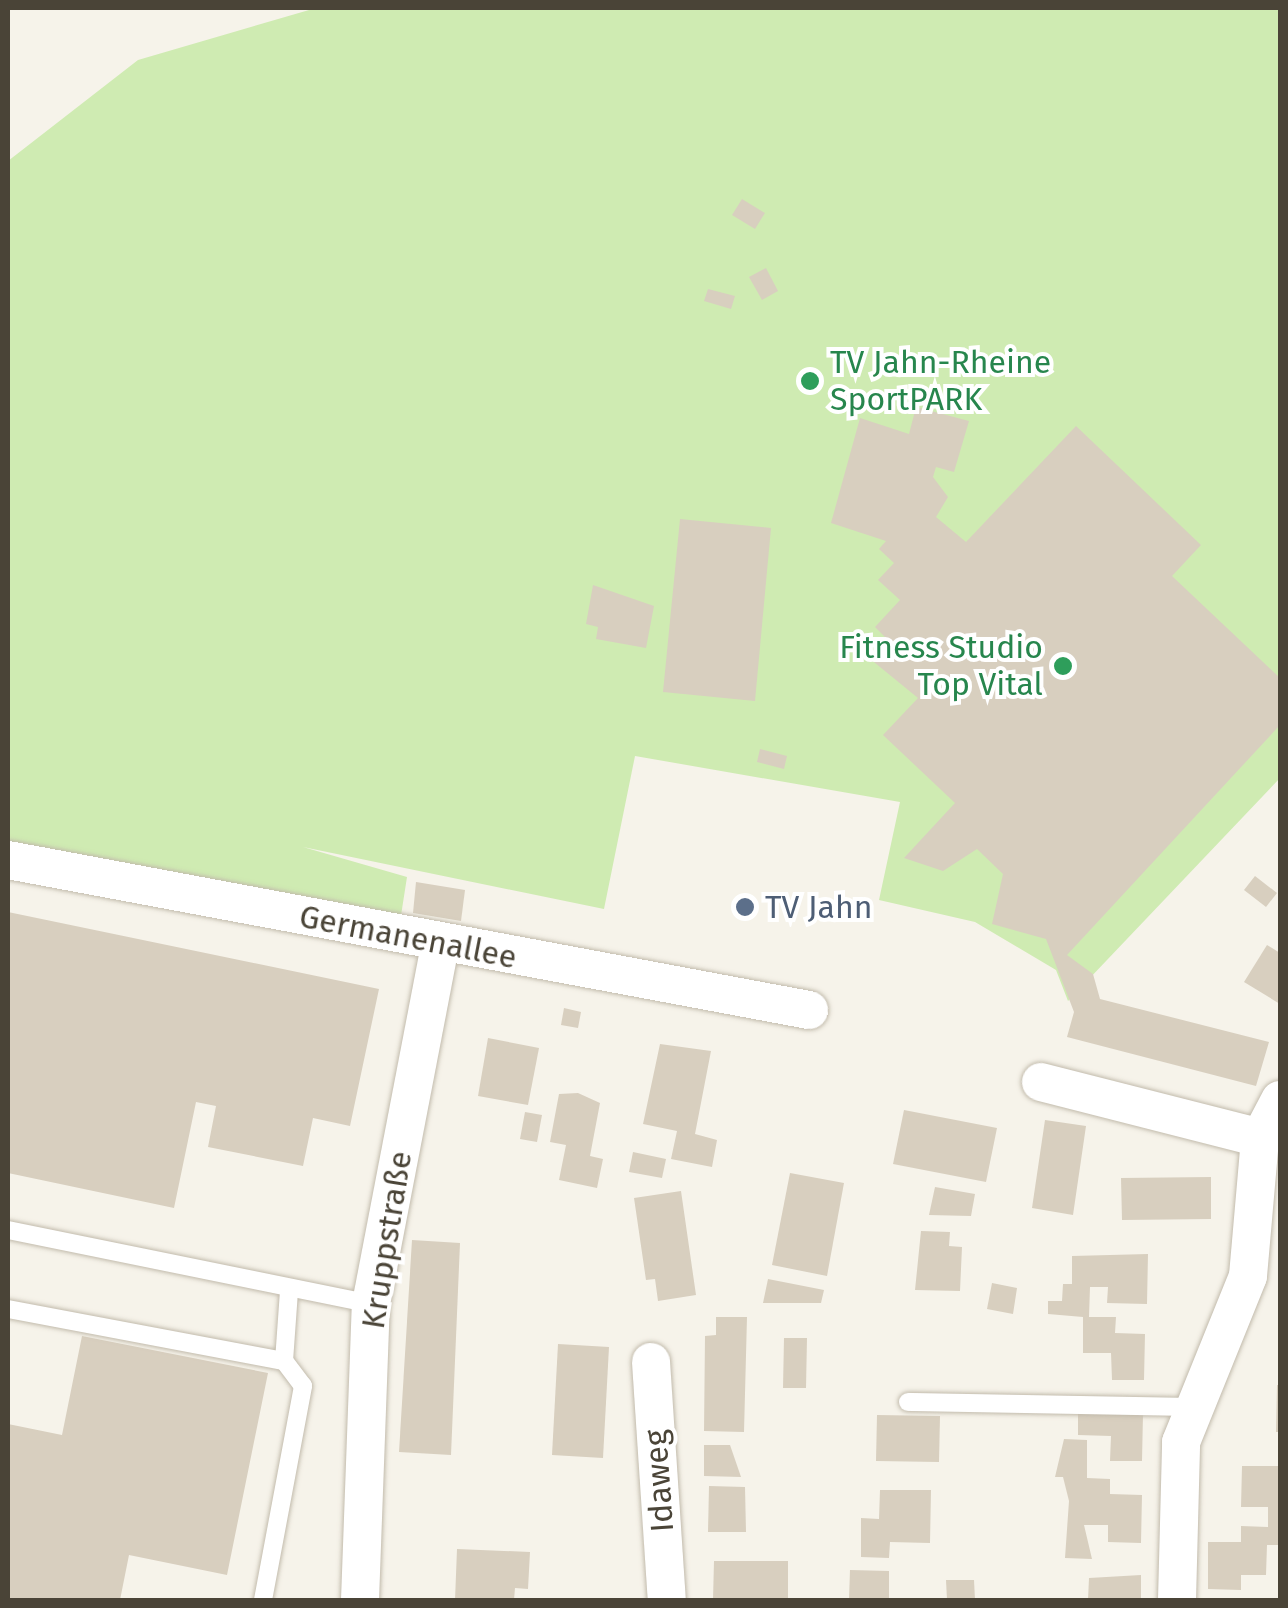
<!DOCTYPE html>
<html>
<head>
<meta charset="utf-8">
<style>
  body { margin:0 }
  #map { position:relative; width:1288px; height:1608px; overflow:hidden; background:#f6f3ea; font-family:"Fira Sans",sans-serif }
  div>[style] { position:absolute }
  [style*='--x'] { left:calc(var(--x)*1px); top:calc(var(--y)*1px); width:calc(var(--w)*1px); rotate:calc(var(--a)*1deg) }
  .green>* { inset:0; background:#cfebb2 }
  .building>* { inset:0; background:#d8cfbf }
  .roads { filter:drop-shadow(0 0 2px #c2bbac) drop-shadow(0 0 2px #c2bbac) }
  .service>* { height:18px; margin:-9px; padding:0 9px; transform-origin:9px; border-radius:9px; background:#fff }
  .minor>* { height:38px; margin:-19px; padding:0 19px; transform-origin:19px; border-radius:19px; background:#fff }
  .dots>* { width:28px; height:28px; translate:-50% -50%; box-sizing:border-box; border:5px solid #fff; border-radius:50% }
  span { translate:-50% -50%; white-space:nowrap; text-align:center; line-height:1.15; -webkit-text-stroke:8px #fff; paint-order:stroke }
  .leisure-label { font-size:32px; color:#27864d }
  .left { translate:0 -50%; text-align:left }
  .right { translate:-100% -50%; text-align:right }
  .service-label { font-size:32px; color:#4e5e75 }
  .street-label { font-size:32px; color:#4a4437 }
  .frame { position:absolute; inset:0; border:10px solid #4a4437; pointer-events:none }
</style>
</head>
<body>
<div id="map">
  <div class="green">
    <div style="clip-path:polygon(316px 8px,1280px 8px,1280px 778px,1068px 1001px,1056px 970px,975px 922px,879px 900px,900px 802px,635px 756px,604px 909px,303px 847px,407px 877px,400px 922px,8px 847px,8px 161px,138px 60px)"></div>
  </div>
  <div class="building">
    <div style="clip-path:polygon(742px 199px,765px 213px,755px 229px,732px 215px)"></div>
    <div style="clip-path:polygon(766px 268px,778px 291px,762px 300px,749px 277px)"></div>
    <div style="clip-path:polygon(708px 289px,735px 296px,731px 309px,704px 301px)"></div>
    <div style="clip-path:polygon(916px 407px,969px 421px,954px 472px,936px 467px,933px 477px,948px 497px,936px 517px,966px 542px,1076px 426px,1201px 545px,1172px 576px,1280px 678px,1280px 725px,1067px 955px,1093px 974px,1100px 999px,1269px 1042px,1256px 1086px,1067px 1037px,1074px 1012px,1046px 939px,992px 924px,1003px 874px,977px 849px,943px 871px,904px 858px,955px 803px,883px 735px,918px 698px,869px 658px,886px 638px,875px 627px,900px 600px,878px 580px,894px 563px,879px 549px,886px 541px,831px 523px,860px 418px,909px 434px)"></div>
    <div style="clip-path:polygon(680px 519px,771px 528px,755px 701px,663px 692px)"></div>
    <div style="clip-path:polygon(593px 585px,654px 606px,646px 648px,596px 639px,598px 627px,586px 624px)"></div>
    <div style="clip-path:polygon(760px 749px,787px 756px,784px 769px,757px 762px)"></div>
    <div style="clip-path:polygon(1255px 876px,1277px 893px,1266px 907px,1244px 890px)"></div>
    <div style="clip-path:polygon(416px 882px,465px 890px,461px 921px,413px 913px)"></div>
    <div style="clip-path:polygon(8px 912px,379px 989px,350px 1126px,313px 1118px,303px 1166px,208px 1147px,216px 1106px,196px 1102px,174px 1208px,8px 1173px)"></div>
    <div style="clip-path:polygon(1267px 945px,1280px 953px,1280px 1004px,1244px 982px)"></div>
    <div style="clip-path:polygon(564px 1008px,581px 1012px,578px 1028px,561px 1025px)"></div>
    <div style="clip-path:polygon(488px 1038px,539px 1048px,528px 1105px,478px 1096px)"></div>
    <div style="clip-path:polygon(660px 1044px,711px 1051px,695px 1134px,717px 1140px,712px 1167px,671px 1159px,677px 1131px,643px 1124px)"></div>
    <div style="clip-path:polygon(578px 1093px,600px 1103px,590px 1156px,603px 1159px,597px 1188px,559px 1180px,566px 1145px,550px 1142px,559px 1094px)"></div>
    <div style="clip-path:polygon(904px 1110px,997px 1128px,986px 1182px,893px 1164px)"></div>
    <div style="clip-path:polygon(525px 1112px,542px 1115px,537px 1142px,520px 1139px)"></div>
    <div style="clip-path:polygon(1045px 1120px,1086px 1126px,1073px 1215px,1032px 1208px)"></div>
    <div style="clip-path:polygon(633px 1152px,666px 1159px,662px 1178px,629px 1172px)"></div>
    <div style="clip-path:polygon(790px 1173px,844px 1183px,827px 1276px,772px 1265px)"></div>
    <div style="clip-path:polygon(1211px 1177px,1211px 1219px,1122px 1220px,1121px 1178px)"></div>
    <div style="clip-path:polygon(935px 1187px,975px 1194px,971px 1216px,929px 1215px)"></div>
    <div style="clip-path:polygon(681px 1191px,696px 1295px,658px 1301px,655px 1279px,646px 1280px,634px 1198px)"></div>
    <div style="clip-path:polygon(921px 1231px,950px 1232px,949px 1246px,962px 1247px,960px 1291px,915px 1290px)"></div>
    <div style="clip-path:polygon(412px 1240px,460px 1243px,451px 1455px,399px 1452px)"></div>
    <div style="clip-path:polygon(1148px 1254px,1147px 1304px,1107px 1303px,1108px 1287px,1090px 1287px,1089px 1317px,1116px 1317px,1115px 1333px,1145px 1334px,1144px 1380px,1112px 1380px,1111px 1353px,1083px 1353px,1083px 1317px,1048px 1314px,1048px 1301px,1062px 1301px,1063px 1284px,1072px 1284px,1072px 1256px)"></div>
    <div style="clip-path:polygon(768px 1279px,824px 1290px,821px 1303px,763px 1303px)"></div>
    <div style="clip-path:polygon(992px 1283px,1017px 1288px,1013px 1314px,987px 1309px)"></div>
    <div style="clip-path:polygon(716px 1317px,747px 1317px,744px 1432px,704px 1431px,705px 1336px,716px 1335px)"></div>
    <div style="clip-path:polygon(82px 1336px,268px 1373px,227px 1575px,129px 1555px,120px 1600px,8px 1600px,8px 1424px,62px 1435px)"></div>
    <div style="clip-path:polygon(784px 1338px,807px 1338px,806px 1388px,783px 1388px)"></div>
    <div style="clip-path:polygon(558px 1344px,609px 1347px,603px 1458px,552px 1455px)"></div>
    <div style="clip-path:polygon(1277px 1385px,1280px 1385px,1280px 1432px,1276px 1432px)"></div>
    <div style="clip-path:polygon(1078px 1411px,1143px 1414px,1142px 1461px,1110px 1461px,1111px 1436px,1078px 1435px)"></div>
    <div style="clip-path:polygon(877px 1415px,940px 1416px,939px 1462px,876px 1461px)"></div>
    <div style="clip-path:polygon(1064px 1439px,1087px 1440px,1087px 1478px,1110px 1479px,1110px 1494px,1142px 1495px,1141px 1543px,1108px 1542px,1108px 1525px,1084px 1525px,1092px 1559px,1065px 1558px,1069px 1501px,1063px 1477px,1055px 1477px)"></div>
    <div style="clip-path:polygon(704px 1445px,730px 1445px,741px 1477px,704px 1476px)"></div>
    <div style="clip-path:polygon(1242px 1466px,1280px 1466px,1280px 1545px,1267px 1545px,1266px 1575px,1241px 1575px,1241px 1590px,1208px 1589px,1208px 1542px,1241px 1542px,1241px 1526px,1268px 1527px,1268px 1507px,1241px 1507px)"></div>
    <div style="clip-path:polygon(709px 1486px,745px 1487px,746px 1532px,708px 1532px)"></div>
    <div style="clip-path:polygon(880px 1490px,931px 1490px,930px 1543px,890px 1542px,889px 1558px,861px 1557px,861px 1518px,879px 1519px)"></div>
    <div style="clip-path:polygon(457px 1549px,530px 1552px,528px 1589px,515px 1588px,514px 1600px,455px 1600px)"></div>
    <div style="clip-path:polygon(714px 1561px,788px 1561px,788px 1600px,713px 1600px)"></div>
    <div style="clip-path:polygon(850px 1570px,889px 1571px,889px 1600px,849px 1600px)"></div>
    <div style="clip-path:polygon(1141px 1575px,1141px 1600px,1088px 1600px,1089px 1578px)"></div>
    <div style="clip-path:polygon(946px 1580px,974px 1580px,975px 1600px,947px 1600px)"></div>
  </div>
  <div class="roads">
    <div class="service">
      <div style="--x:8;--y:1230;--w:370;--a:11.5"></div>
      <div style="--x:8;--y:1309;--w:281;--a:10.7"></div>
      <div style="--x:908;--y:1402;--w:288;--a:1"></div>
      <div style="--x:263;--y:1600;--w:218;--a:-79.4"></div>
      <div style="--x:303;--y:1386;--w:31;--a:-127"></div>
      <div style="--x:284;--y:1361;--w:69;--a:-85.9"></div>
    </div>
    <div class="minor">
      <div style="--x:8;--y:860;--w:815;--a:10.61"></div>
      <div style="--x:1041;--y:1082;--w:226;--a:14.3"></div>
      <div style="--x:651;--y:1362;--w:239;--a:86.2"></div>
      <div style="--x:360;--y:1600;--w:296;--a:-87.9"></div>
      <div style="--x:371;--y:1304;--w:367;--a:-79.1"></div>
      <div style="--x:1177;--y:1600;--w:158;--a:-88.5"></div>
      <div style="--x:1181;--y:1442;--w:179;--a:-68"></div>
      <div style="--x:1248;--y:1276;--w:139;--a:-85"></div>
      <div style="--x:1260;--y:1138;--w:43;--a:-62.2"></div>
    </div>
  </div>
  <div class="dots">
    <div style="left:810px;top:381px;background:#2e9e5b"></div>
    <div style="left:1063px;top:666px;background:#2e9e5b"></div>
    <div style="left:745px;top:907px;background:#5c6f8a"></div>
  </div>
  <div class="leisure-label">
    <span class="left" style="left:830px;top:381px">TV Jahn-Rheine<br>SportPARK</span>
    <span class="right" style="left:1043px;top:666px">Fitness Studio<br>Top Vital</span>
  </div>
  <div class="service-label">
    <span class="left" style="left:765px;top:907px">TV Jahn</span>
  </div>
  <div class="street-label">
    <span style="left:408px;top:937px;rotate:11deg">Germanenallee</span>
    <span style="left:387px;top:1240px;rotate:-81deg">Kruppstraße</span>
    <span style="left:659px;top:1481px;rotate:-94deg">Idaweg</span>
  </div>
  <div class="frame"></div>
</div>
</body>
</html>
